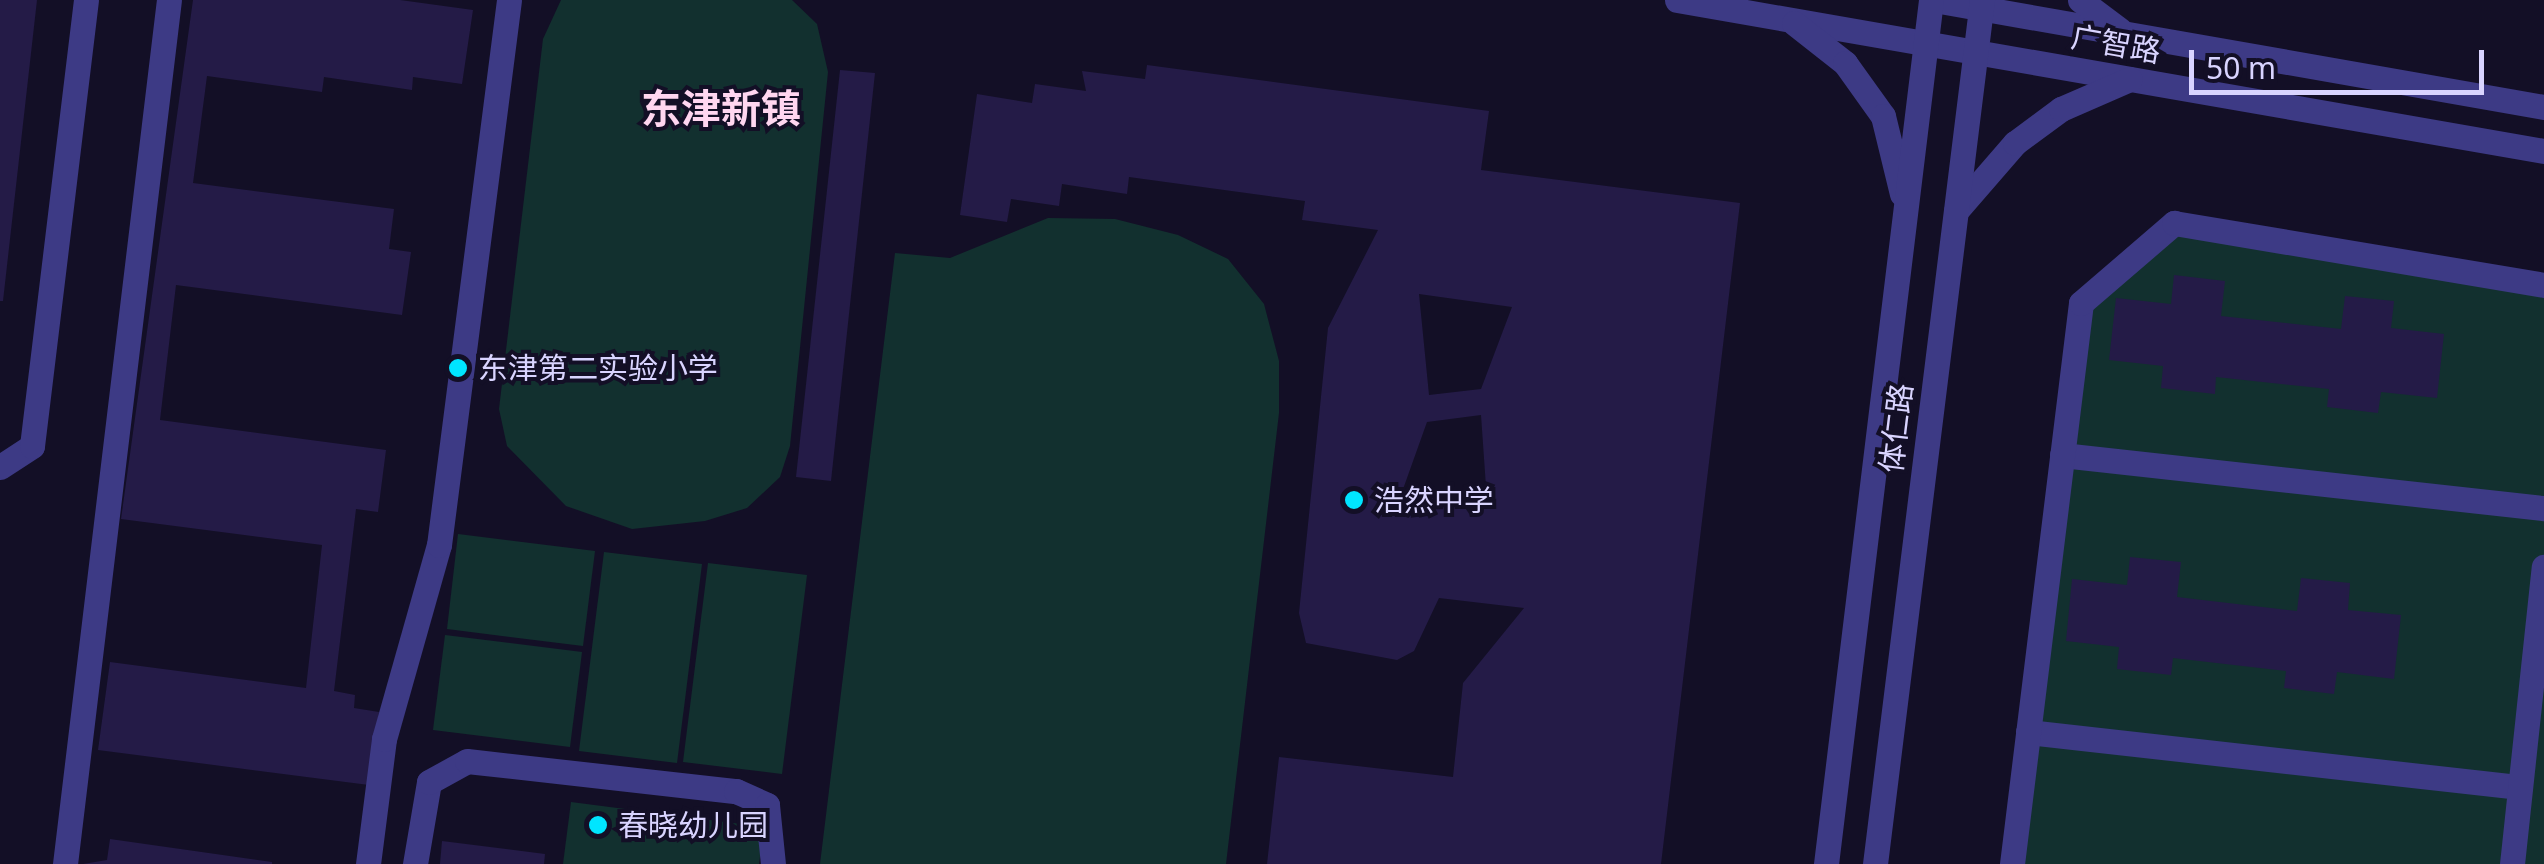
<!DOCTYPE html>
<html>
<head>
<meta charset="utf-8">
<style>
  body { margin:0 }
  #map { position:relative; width:2544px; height:864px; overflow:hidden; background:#130f26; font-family:"Noto Sans","Noto Sans SC",sans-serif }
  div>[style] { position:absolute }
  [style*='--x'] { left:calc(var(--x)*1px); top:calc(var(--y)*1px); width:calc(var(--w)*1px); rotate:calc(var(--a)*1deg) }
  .green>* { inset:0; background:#12302f }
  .building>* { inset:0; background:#241b47 }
  .minor>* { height:25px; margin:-12.5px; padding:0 12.5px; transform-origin:12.5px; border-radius:12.5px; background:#3d3a85 }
  .dots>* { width:28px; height:28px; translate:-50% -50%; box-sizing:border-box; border:5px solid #130f26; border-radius:50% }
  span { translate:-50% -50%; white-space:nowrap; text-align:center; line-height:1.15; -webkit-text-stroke:8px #130f26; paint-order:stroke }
  .street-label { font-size:30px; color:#d9d4ff }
  .poi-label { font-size:30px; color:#d9d4ff }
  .left { translate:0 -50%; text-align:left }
  .district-label { font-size:40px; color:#ffd6f0; font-weight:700 }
  .scale { position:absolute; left:2189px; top:50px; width:295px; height:45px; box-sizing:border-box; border:5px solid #d9d4ff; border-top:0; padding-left:12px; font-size:30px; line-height:35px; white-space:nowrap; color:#d9d4ff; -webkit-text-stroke:8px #130f26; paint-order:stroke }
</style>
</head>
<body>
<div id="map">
  <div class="green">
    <div style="clip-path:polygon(561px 0,792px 0,817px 24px,828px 72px,790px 446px,780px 477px,747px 508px,705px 521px,632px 529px,566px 506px,507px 446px,499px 409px,543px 39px)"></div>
    <div style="clip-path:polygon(1048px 218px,1115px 219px,1178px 235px,1228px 259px,1264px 304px,1279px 361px,1279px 413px,1226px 864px,820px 864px,895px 253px,950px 258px)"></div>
    <div style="clip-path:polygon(2174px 223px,2544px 285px,2544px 864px,2012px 864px,2081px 303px)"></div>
    <div style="clip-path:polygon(458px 534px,595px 551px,583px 646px,447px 629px)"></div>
    <div style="clip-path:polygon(604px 552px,702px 564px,677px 763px,579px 751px)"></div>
    <div style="clip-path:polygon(708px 563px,807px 575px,782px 774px,683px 762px)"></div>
    <div style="clip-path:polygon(445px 635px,582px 652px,570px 747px,433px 730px)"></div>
    <div style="clip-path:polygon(571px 802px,764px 827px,759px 864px,563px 864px)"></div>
  </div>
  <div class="building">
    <div style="clip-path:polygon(0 0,37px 0,3px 301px,0 301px)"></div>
    <div style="clip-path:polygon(193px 0,400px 0,473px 10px,462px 84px,413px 77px,412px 90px,324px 77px,322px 92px,207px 76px,193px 183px,394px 209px,389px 249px,411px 252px,402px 315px,176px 285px,160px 420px,386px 450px,378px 512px,356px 509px,334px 691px,355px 695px,354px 708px,379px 712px,369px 785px,98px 750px,110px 662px,306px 688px,322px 545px,121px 519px)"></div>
    <div style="clip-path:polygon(evenodd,1147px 65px,1489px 111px,1481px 170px,1740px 203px,1661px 864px,1267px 864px,1279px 757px,1453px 777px,1463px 683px,1524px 608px,1439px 598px,1414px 651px,1397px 660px,1306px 643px,1299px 613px,1328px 328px,1378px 230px,1302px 220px,1305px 201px,1129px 177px,1127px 194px,1062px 184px,1059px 206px,1011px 199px,1007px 222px,960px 215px,977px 94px,1032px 103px,1035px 84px,1086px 91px,1082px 71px,1145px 79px,1147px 65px,1419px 294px,1512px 307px,1481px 389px,1429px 395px,1419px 294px,1147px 65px,1481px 415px,1487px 501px,1402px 492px,1427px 422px,1481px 415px)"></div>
    <div style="clip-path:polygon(840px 70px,875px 73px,831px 481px,796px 477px)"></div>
    <div style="clip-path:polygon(2174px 275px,2225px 281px,2221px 316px,2341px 329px,2345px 296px,2394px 301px,2391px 328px,2444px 334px,2437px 398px,2381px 392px,2378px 413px,2327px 407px,2329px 389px,2216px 377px,2215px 394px,2161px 388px,2163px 366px,2109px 360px,2116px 298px,2171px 304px)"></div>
    <div style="clip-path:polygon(2130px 557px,2181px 562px,2177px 597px,2297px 611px,2301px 578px,2350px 583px,2348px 610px,2401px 615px,2394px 679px,2337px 672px,2334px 694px,2284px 688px,2286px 671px,2173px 658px,2171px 675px,2117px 669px,2119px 647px,2066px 641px,2072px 579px,2127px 585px)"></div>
    <div style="clip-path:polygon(110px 839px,272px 862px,272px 864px,83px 864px,107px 860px)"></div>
    <div style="clip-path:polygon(442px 841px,545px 854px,544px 864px,440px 864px)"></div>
  </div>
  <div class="minor">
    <div style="--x:1677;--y:0;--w:880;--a:9.88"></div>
    <div style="--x:1934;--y:0;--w:619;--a:9.95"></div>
    <div style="--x:2080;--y:0;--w:50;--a:36.9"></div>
    <div style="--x:1794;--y:23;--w:65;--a:38.1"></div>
    <div style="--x:1845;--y:63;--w:65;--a:54.4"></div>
    <div style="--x:1883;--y:116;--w:80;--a:76.3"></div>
    <div style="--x:1956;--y:211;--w:90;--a:-49.1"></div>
    <div style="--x:2015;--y:143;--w:57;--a:-36.5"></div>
    <div style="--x:2061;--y:109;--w:75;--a:-23.5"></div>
    <div style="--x:2062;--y:455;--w:485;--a:6.3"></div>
    <div style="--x:0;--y:467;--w:38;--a:-33"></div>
    <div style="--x:32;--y:446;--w:449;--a:-83.1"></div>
    <div style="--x:2028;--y:732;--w:495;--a:6.4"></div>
    <div style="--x:65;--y:864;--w:870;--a:-83.14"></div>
    <div style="--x:368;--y:864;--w:126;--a:-82.7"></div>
    <div style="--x:384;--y:739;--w:202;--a:-74.2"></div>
    <div style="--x:439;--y:545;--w:549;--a:-82.68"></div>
    <div style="--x:415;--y:864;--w:83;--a:-80.3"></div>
    <div style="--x:429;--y:782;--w:43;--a:-28.9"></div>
    <div style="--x:467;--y:761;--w:271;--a:6.4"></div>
    <div style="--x:736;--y:791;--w:34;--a:24"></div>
    <div style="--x:767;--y:805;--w:59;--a:84.2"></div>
    <div style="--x:1826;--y:864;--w:870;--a:-83.07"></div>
    <div style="--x:1875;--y:864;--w:871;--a:-82.94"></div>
    <div style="--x:2012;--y:864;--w:565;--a:-82.99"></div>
    <div style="--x:2081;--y:303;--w:123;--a:-40.7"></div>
    <div style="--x:2174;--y:223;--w:375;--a:9.5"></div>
    <div style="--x:2512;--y:864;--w:299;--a:-83.9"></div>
  </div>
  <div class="dots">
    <div style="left:458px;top:368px;background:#00e5ff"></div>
    <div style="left:1354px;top:500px;background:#00e5ff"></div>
    <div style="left:598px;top:825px;background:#00e5ff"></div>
  </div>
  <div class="street-label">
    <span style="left:2116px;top:44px;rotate:10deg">广智路</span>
    <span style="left:1896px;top:428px;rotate:-83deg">体仁路</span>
  </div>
  <div class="poi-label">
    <span class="left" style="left:478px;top:368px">东津第二实验小学</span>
    <span class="left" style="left:1374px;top:500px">浩然中学</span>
    <span class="left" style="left:618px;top:825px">春晓幼儿园</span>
  </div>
  <div class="district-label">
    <span style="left:721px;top:108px">东津新镇</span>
  </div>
  <div class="scale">50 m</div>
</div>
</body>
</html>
